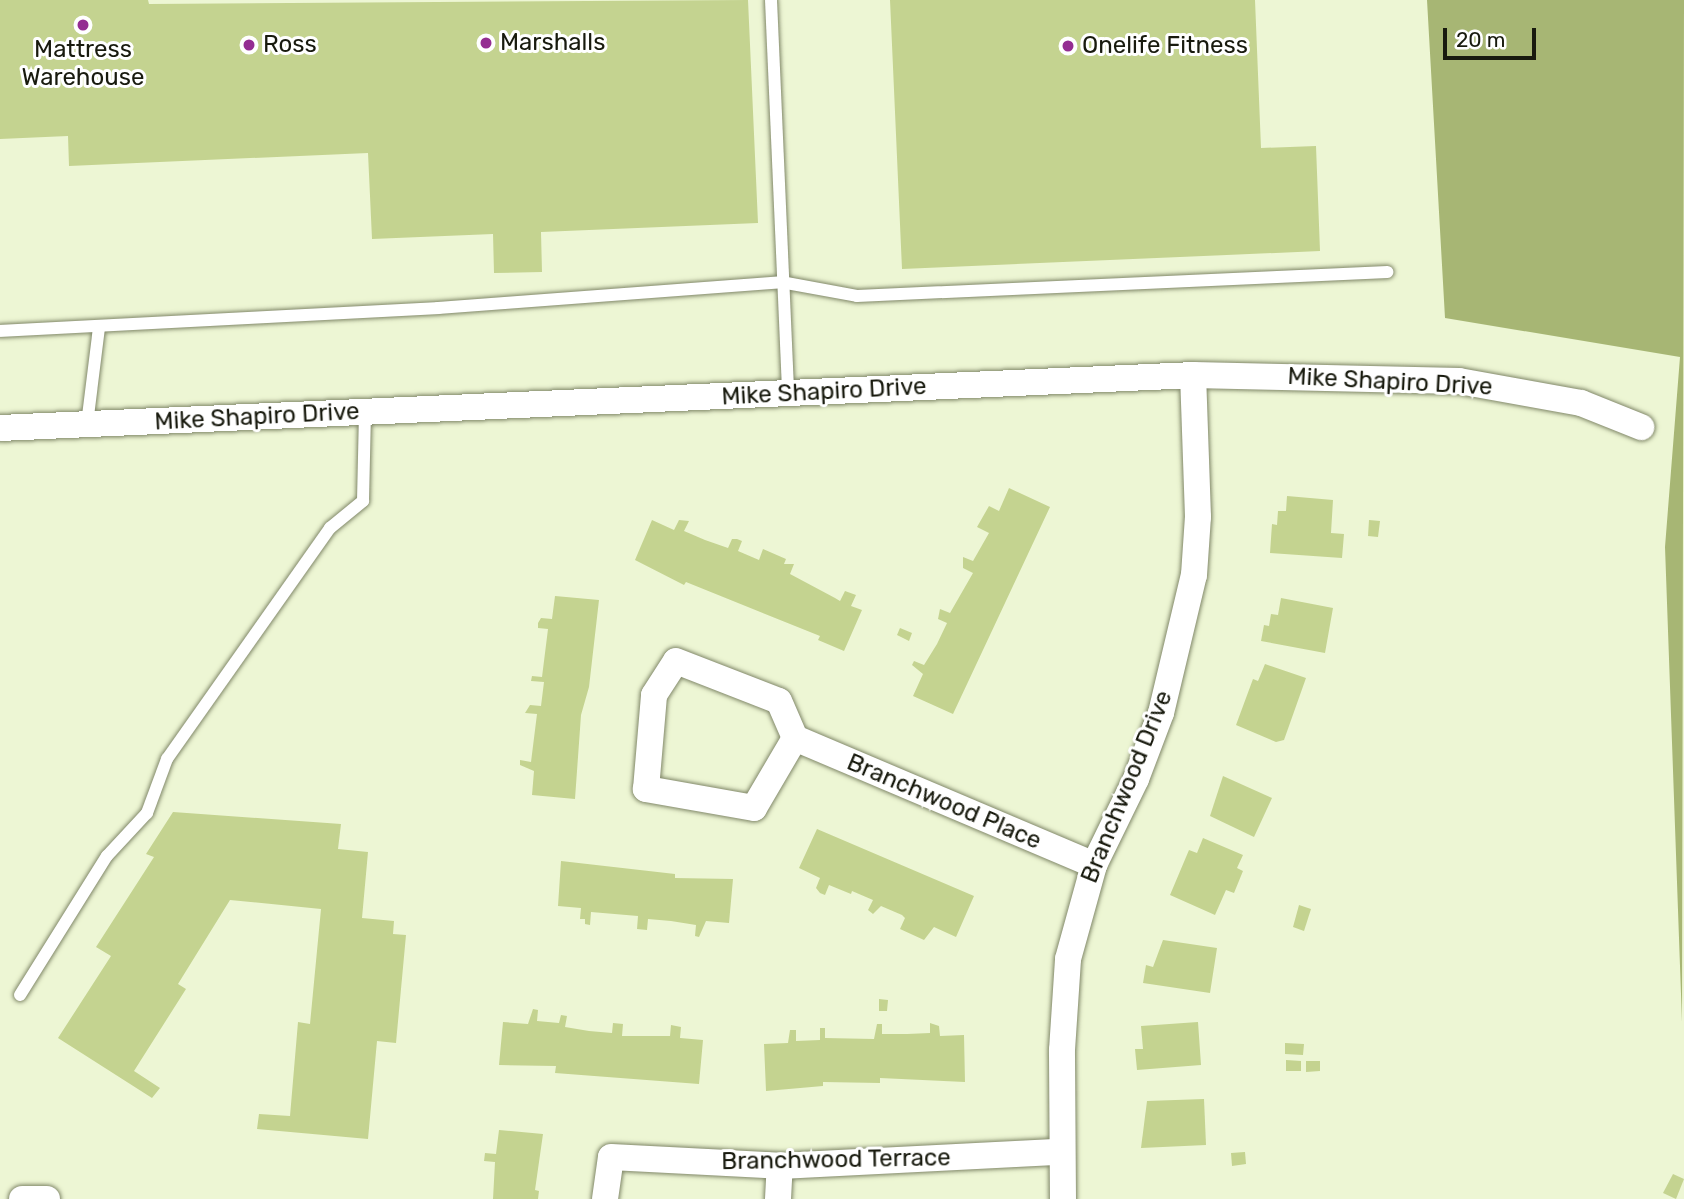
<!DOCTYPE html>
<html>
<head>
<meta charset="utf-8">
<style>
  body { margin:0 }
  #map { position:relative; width:1684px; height:1199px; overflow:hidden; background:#edf6d4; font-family:Rubik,sans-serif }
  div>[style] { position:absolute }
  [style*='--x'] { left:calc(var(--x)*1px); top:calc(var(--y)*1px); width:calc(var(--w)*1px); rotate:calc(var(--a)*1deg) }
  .forest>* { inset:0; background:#a7b674 }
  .building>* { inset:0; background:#c4d390 }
  .roads { filter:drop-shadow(0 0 2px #818869) drop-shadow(0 0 2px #818869) }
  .service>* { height:12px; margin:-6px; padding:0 6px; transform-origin:6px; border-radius:6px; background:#fff }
  .minor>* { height:26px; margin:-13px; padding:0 13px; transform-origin:13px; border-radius:13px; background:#fff }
  .dots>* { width:19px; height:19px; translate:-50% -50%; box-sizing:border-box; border:4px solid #fff; border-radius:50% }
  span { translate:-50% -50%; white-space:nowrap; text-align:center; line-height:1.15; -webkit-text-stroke:6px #fff; paint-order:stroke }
  .poi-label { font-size:24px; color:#181a0e }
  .left { translate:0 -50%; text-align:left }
  .street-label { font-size:24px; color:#181a0e }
  .scale { position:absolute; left:1443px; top:28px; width:93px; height:32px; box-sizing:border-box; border:4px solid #181a0e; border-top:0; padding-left:9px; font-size:21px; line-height:24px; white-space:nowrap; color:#181a0e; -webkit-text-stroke:5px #fff; paint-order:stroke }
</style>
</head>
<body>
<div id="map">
  <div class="forest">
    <div style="clip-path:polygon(1427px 0,1684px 0,1682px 1022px,1665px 547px,1680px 357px,1445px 318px)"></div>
  </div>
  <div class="building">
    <div style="clip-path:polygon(0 0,148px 0,149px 4px,748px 0,758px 223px,541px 232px,542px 272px,494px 273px,493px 234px,372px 239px,368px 153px,69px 166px,68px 136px,0 139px)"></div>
    <div style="clip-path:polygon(890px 0,1255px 0,1261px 148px,1316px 146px,1320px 251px,902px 269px)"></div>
    <div style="clip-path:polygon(1009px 488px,1050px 507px,953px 714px,913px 696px,923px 674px,912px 665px,914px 661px,924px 665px,937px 644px,947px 623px,938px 619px,940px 609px,950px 613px,973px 573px,963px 568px,963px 557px,973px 561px,989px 533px,977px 527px,989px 506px,999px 511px)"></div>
    <div style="clip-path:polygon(1287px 496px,1333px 500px,1331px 533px,1344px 534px,1342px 558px,1270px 553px,1272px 524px,1277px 525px,1278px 511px,1286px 511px)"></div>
    <div style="clip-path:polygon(652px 520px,674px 530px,679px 520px,689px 521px,684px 531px,705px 540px,728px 548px,732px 539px,737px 539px,742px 541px,738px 551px,759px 560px,763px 549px,786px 559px,784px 564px,794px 564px,790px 574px,835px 598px,840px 601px,845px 591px,856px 595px,851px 606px,862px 610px,844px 651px,818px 640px,820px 636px,686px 582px,684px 585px,635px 560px)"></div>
    <div style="clip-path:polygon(1369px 520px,1380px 521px,1378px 537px,1368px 536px)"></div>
    <div style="clip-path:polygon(555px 596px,599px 600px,589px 687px,581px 715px,575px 799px,532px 795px,534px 771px,520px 765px,520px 760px,531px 762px,537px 714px,525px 713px,530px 705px,541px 706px,544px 682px,531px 681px,532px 676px,542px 677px,548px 629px,538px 628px,538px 623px,541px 618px,552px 619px)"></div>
    <div style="clip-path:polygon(1281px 598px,1333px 608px,1325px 653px,1261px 641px,1264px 625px,1269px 626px,1271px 614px,1278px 615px)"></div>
    <div style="clip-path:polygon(900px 628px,912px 633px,909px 641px,897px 635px)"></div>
    <div style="clip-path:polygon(1265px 664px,1306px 678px,1284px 740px,1276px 742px,1236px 725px,1253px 679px,1258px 681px)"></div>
    <div style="clip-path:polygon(1223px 776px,1272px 798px,1254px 837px,1210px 816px)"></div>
    <div style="clip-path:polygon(173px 812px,341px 824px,338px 849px,368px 852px,362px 918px,394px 921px,393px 934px,406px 935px,396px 1043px,377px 1041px,368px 1139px,257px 1129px,259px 1114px,290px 1116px,298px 1022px,310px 1024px,321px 909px,230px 900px,178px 984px,186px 989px,134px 1071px,160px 1088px,152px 1098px,58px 1038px,111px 956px,96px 947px,154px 857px,146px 854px)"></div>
    <div style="clip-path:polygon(817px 829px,974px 896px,956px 937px,934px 927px,924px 940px,900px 929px,905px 918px,902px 915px,881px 906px,873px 914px,868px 910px,873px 900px,852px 891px,851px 894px,829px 885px,825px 895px,820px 893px,816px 888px,820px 878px,799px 868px)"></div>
    <div style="clip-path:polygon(1203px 838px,1243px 855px,1237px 868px,1243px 871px,1234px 893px,1226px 890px,1215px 915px,1170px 895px,1189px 850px,1197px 853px)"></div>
    <div style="clip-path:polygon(561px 861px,675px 874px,675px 878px,733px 879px,729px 923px,706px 921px,699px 937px,695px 936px,696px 925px,671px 921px,648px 919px,647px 930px,637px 929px,638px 916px,591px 912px,590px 925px,585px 924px,585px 919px,580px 919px,581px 908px,558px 906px)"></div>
    <div style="clip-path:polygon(1299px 905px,1311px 909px,1304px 931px,1293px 927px)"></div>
    <div style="clip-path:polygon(1163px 940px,1217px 948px,1210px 993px,1143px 983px,1146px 965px,1153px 967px)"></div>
    <div style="clip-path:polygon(879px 999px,888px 1000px,887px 1011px,879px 1011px)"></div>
    <div style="clip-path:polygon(533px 1009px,538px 1010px,537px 1021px,559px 1023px,561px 1015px,567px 1016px,565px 1027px,589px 1031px,612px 1033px,613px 1023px,623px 1024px,622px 1036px,670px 1036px,671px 1025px,681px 1027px,680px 1038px,703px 1040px,699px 1084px,555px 1073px,556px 1066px,499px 1065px,503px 1022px,528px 1024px)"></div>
    <div style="clip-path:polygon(1198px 1022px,1201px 1065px,1137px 1070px,1135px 1049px,1143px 1049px,1141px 1026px)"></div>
    <div style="clip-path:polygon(930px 1023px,939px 1026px,940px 1036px,964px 1035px,965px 1082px,880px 1078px,880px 1083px,823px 1082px,823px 1086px,766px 1091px,764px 1044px,788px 1043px,790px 1030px,796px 1030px,796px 1041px,820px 1040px,820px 1028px,825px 1028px,825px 1038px,874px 1039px,877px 1024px,882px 1024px,882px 1034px,907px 1034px,930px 1033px)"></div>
    <div style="clip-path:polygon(1285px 1043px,1304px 1044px,1303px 1055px,1285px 1054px)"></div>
    <div style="clip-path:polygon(1286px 1060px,1301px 1061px,1301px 1071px,1286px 1071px)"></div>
    <div style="clip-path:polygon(1306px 1061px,1320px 1061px,1320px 1071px,1306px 1072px)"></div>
    <div style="clip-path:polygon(1204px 1099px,1206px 1145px,1141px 1148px,1147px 1101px)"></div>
    <div style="clip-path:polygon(499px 1130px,543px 1134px,535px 1190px,539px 1191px,538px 1199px,493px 1199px,495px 1162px,484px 1161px,485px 1153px,496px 1154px)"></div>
    <div style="clip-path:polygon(1245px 1152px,1246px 1164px,1232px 1166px,1231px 1153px)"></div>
    <div style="clip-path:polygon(1673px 1174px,1684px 1179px,1676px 1199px,1663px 1193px)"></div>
  </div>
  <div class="roads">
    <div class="service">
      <div style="--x:771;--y:0;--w:393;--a:87.5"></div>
      <div style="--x:0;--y:331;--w:439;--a:-3"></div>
      <div style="--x:438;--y:308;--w:344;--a:-4.3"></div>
      <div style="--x:781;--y:282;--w:77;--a:10.4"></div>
      <div style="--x:857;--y:296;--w:531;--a:-2.59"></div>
      <div style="--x:87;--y:424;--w:98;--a:-82.9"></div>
      <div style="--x:20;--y:995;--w:164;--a:-58"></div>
      <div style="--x:107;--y:856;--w:59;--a:-47.1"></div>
      <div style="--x:147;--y:813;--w:58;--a:-69.7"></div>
      <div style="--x:167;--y:759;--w:283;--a:-54.8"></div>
      <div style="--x:330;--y:528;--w:43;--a:-39.3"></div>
      <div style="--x:363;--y:501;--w:89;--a:-88.7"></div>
    </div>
    <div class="minor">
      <div style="--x:0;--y:428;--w:1194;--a:-2.54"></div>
      <div style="--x:1193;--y:375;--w:266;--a:1.3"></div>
      <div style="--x:1459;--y:381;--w:124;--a:10.2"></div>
      <div style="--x:1581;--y:403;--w:65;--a:21.8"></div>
      <div style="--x:676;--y:661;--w:110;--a:21.2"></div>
      <div style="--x:779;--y:701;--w:40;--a:66.6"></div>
      <div style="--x:795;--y:738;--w:81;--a:120.4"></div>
      <div style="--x:754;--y:808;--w:110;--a:-170"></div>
      <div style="--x:646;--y:789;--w:94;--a:-85.1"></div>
      <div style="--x:654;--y:695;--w:40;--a:-57.1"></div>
      <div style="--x:795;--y:738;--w:325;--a:23"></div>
      <div style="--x:22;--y:1199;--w:25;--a:0"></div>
      <div style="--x:605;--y:1199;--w:42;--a:-81.9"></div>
      <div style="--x:611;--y:1157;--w:169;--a:3"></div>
      <div style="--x:780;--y:1166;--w:280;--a:-2.9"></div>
      <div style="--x:778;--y:1199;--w:33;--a:-87"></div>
      <div style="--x:1063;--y:1199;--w:149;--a:-90.4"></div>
      <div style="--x:1062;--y:1050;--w:91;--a:-86.2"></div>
      <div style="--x:1068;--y:959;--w:98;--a:-74.5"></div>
      <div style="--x:1094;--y:865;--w:96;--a:-64"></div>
      <div style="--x:1136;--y:779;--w:71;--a:-69.3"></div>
      <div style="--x:1161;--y:713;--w:142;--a:-76.6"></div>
      <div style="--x:1194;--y:575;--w:58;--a:-86.1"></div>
      <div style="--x:1198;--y:517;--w:142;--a:-92"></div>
    </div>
  </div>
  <div class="dots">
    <div style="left:83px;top:25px;background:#942d92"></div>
    <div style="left:486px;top:43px;background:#942d92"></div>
    <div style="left:249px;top:45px;background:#942d92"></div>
    <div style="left:1068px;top:46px;background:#942d92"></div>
  </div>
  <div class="poi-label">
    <span class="left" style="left:500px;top:43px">Marshalls</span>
    <span class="left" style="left:263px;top:45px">Ross</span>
    <span class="left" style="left:1082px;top:46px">Onelife Fitness</span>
    <span style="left:83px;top:64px">Mattress<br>Warehouse</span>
  </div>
  <div class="street-label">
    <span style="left:1390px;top:382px;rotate:3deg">Mike Shapiro Drive</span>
    <span style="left:824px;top:392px;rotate:-3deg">Mike Shapiro Drive</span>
    <span style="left:257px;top:417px;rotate:-3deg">Mike Shapiro Drive</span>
    <span style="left:1127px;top:787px;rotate:-68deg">Branchwood Drive</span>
    <span style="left:944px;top:802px;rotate:23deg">Branchwood Place</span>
    <span style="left:836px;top:1160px;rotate:-1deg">Branchwood Terrace</span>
  </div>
  <div class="scale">20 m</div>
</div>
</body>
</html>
